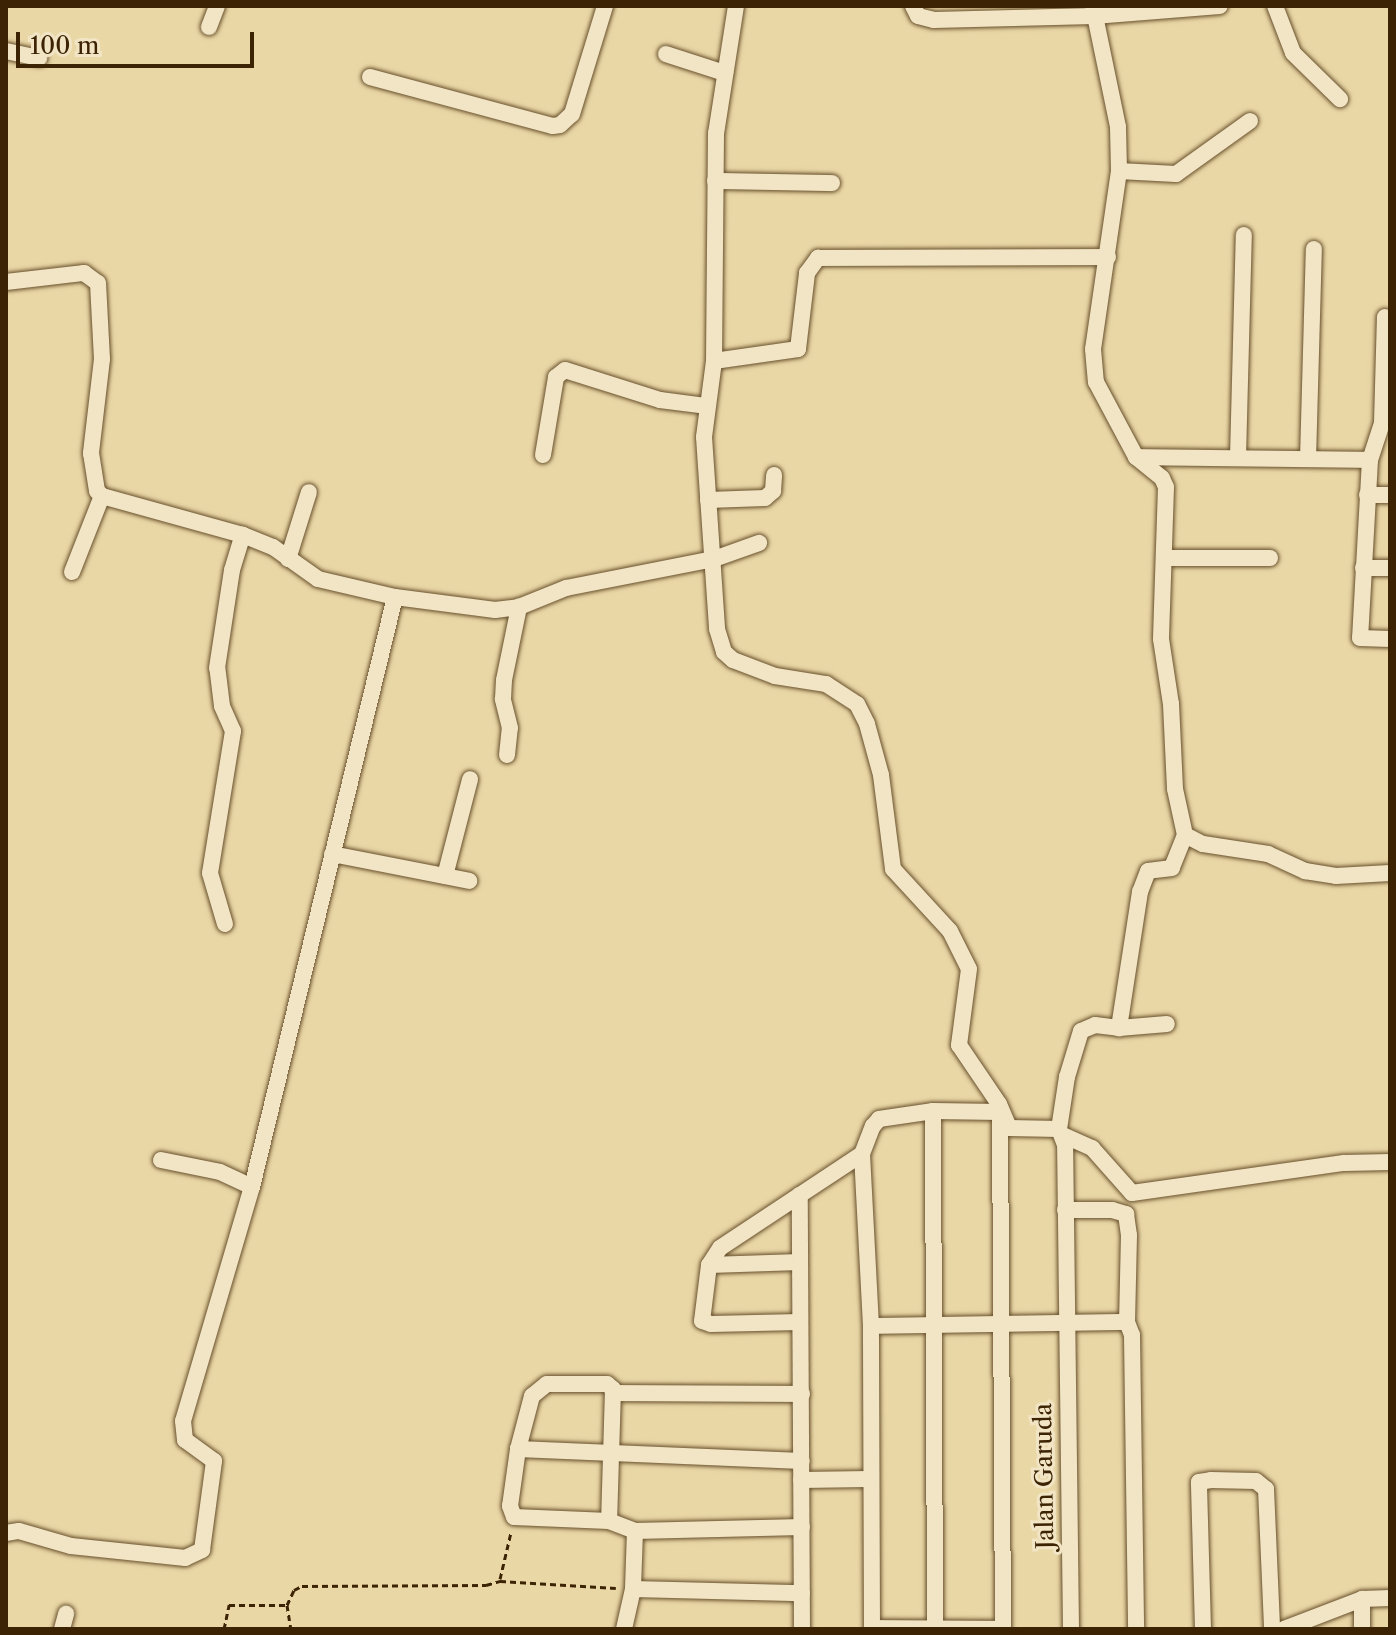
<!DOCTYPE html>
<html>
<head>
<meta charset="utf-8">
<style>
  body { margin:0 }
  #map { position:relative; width:1396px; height:1635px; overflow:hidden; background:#ead7a6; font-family:"Libre Caslon Text",serif }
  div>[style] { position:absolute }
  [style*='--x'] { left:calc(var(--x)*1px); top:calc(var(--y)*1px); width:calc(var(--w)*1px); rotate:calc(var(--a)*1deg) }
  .path>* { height:3px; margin-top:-1.5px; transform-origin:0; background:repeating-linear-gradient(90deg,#3c2303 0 6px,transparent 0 10px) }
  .roads { filter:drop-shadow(0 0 2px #68502c) drop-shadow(0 0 2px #68502c) }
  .minor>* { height:16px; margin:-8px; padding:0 8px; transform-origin:8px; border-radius:8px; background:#f1e5c5 }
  span { translate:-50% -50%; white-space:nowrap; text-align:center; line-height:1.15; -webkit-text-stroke:6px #f1e5c5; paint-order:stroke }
  .street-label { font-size:24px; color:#3c2303 }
  .frame { position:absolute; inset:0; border:8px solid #3c2303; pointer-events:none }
  .scale { position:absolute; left:16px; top:32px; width:238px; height:36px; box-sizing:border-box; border:4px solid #3c2303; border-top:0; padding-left:10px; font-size:24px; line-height:28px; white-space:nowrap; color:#3c2303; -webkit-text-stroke:6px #f1e5c5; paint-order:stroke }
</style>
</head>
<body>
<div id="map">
  <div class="path">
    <div style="--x:500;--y:1579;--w:48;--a:-76.8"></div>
    <div style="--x:287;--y:1605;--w:24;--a:81"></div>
    <div style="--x:224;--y:1629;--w:25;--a:-78"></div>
    <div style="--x:229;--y:1605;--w:58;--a:0"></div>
    <div style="--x:287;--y:1605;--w:17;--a:-65"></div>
    <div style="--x:294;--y:1590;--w:9;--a:-27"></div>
    <div style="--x:302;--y:1586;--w:184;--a:-0.3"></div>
    <div style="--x:486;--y:1585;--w:15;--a:-16"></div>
    <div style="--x:500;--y:1581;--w:116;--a:3.5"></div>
  </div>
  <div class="roads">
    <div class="minor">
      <div style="--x:736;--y:6;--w:129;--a:98.9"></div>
      <div style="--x:716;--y:133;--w:228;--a:90.5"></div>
      <div style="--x:714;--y:361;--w:77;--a:97.5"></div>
      <div style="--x:704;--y:437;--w:192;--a:86.1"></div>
      <div style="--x:717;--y:629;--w:24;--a:73"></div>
      <div style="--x:724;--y:652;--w:12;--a:42"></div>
      <div style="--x:733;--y:660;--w:45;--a:20.9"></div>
      <div style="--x:775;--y:676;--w:52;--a:8.9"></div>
      <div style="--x:826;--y:684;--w:37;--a:33"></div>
      <div style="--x:857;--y:704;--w:22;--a:63"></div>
      <div style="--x:867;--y:724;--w:53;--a:74.6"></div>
      <div style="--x:881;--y:775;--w:95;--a:82.7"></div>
      <div style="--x:893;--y:869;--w:84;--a:47.4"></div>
      <div style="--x:950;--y:931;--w:42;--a:63.4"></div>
      <div style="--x:969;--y:969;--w:77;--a:97.5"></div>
      <div style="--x:959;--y:1045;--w:71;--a:55.9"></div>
      <div style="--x:999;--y:1104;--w:26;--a:67"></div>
      <div style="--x:1009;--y:1128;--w:50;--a:1.1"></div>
      <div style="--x:913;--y:6;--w:11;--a:63"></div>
      <div style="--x:918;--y:16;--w:16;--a:14"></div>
      <div style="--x:934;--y:20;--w:160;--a:-1.4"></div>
      <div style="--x:1094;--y:16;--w:126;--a:-4.5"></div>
      <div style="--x:1093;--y:6;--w:124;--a:78.3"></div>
      <div style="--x:1118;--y:127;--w:44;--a:88.7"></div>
      <div style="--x:1119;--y:171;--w:180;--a:98.3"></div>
      <div style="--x:1093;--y:349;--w:33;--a:85"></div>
      <div style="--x:1096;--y:382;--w:85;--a:61.9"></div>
      <div style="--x:1136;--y:457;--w:33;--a:39"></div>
      <div style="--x:1162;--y:478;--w:10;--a:66"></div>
      <div style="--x:1166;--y:487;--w:152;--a:91.9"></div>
      <div style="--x:1161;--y:639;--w:66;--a:81.3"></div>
      <div style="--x:1171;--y:704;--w:85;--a:87.3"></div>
      <div style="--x:1175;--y:789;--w:47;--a:77.7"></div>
      <div style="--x:1185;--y:835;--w:35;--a:112"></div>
      <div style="--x:1172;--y:868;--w:24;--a:173"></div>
      <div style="--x:1148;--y:871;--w:22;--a:111"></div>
      <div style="--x:1140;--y:892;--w:138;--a:98.8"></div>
      <div style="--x:1275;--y:6;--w:50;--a:69"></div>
      <div style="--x:1293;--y:53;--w:66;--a:44.4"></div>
      <div style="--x:209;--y:27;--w:22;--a:-69"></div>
      <div style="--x:6;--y:51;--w:34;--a:12"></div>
      <div style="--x:666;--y:54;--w:62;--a:17.9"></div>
      <div style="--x:370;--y:77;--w:189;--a:15"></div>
      <div style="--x:553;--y:126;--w:7;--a:-8"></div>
      <div style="--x:560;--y:125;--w:16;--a:-43"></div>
      <div style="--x:572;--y:114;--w:113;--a:-73"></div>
      <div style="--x:1119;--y:171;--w:57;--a:3"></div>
      <div style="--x:1176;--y:174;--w:91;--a:-35.6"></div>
      <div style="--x:715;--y:181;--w:117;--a:1"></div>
      <div style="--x:6;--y:282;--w:79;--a:-6.6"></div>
      <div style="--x:84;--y:273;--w:17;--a:36"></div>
      <div style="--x:98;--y:283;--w:76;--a:87"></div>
      <div style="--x:102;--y:359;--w:95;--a:96.7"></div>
      <div style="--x:91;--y:453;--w:38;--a:81"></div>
      <div style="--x:97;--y:491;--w:7;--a:45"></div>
      <div style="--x:102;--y:496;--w:146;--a:15.5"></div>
      <div style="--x:243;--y:535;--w:32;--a:22"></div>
      <div style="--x:273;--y:547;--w:55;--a:35.4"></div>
      <div style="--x:318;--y:579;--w:79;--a:13.2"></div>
      <div style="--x:395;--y:597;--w:101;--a:7.4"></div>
      <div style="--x:495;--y:610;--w:24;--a:-7"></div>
      <div style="--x:519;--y:607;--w:51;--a:-22"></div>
      <div style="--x:566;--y:588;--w:151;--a:-11.1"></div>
      <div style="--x:714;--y:559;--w:48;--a:-19.6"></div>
      <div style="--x:714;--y:361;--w:85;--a:-8.1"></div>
      <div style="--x:798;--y:349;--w:77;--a:-83.2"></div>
      <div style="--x:807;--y:273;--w:19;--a:-54"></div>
      <div style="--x:818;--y:258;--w:290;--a:-0.2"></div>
      <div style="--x:543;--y:455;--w:79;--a:-80.5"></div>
      <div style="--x:556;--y:377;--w:11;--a:-38"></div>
      <div style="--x:565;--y:370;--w:100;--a:17.5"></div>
      <div style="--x:660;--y:400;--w:46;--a:7.4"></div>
      <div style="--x:1136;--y:457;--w:234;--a:0.7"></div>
      <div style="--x:1370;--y:460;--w:178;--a:93.2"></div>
      <div style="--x:1360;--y:638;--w:30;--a:2"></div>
      <div style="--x:1238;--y:457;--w:222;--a:-88.5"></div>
      <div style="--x:1308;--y:459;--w:210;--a:-88.4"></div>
      <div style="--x:1370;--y:460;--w:39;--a:-72"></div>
      <div style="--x:1382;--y:423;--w:106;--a:-88.4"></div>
      <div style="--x:1367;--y:495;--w:23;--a:0"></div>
      <div style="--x:708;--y:500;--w:57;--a:-2"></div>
      <div style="--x:765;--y:498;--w:11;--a:-41"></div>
      <div style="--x:773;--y:491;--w:16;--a:-86"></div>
      <div style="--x:1166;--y:558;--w:104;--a:0"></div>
      <div style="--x:288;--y:559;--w:70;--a:-72.6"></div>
      <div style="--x:1363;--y:568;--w:27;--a:0"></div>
      <div style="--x:72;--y:572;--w:82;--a:-68.5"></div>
      <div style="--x:507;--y:755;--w:27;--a:-84"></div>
      <div style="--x:510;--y:728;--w:30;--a:-104"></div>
      <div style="--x:503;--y:699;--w:19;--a:-87"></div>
      <div style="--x:504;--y:680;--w:75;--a:-78.4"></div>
      <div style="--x:1185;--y:835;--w:20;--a:27"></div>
      <div style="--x:1203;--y:844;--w:66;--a:8.7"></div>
      <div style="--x:1268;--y:854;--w:41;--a:24.7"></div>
      <div style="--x:1305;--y:871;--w:31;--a:9"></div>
      <div style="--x:1336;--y:876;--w:54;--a:-3.2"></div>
      <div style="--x:332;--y:854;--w:140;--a:11.1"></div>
      <div style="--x:445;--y:876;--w:100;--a:-75.5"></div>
      <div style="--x:225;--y:924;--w:53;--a:-106.4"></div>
      <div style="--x:210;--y:873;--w:144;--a:-80.8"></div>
      <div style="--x:233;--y:731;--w:27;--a:-114"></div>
      <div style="--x:222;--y:706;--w:38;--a:-97"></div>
      <div style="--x:217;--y:668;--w:99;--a:-81.3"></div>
      <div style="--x:232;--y:570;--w:37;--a:-73"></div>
      <div style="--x:933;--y:1111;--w:518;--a:89.78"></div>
      <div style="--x:1000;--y:1115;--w:514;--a:89.67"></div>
      <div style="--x:1065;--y:1136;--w:30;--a:24"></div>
      <div style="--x:1092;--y:1148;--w:60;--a:48.4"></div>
      <div style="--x:1132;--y:1193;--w:214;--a:-8.1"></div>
      <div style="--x:1344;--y:1163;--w:46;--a:-1.2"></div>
      <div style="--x:161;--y:1160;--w:60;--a:11.5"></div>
      <div style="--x:220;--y:1172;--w:35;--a:25"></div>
      <div style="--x:800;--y:1195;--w:96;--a:146.5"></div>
      <div style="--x:720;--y:1248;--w:20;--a:123"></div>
      <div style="--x:709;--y:1265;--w:56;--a:97.1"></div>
      <div style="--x:702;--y:1321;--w:9;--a:18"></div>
      <div style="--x:711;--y:1324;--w:89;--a:-1.3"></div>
      <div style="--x:1065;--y:1210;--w:47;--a:0"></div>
      <div style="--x:1112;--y:1210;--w:15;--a:16"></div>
      <div style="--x:1126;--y:1214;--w:21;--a:82"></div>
      <div style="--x:1129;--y:1235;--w:87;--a:91.3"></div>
      <div style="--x:1127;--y:1322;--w:14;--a:69"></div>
      <div style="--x:1132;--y:1335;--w:294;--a:89.2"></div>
      <div style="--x:709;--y:1265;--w:91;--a:-1.9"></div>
      <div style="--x:871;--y:1326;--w:256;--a:-0.9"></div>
      <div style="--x:613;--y:1393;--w:189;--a:0.3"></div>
      <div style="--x:518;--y:1449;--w:284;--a:2.4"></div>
      <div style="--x:801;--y:1480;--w:68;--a:-0.8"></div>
      <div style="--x:609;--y:1521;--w:95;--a:-177.6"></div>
      <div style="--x:514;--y:1517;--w:12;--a:-110"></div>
      <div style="--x:510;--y:1506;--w:58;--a:-82"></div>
      <div style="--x:518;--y:1449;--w:55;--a:-75.2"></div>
      <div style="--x:532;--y:1396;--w:19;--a:-39"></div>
      <div style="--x:547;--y:1384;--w:60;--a:0"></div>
      <div style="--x:607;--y:1384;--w:8;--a:40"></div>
      <div style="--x:613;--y:1389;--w:132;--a:91.7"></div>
      <div style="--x:609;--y:1521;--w:28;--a:21"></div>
      <div style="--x:635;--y:1531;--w:58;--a:92"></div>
      <div style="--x:633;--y:1589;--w:41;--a:102.7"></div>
      <div style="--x:635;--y:1531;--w:167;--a:-1.4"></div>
      <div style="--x:6;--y:1533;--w:13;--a:-9"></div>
      <div style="--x:19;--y:1531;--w:54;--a:16.1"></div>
      <div style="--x:71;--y:1546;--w:115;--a:6"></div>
      <div style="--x:185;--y:1558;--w:19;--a:-25"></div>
      <div style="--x:202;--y:1550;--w:90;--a:-82.3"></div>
      <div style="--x:214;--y:1461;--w:36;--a:-144"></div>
      <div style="--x:185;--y:1440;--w:19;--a:-96"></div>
      <div style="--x:183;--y:1421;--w:244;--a:-73.6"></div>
      <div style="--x:252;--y:1187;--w:607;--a:-76.38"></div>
      <div style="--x:633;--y:1589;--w:169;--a:1.4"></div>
      <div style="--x:1362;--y:1599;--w:30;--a:90"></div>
      <div style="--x:872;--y:1628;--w:130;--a:0.4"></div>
      <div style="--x:62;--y:1629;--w:16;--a:-75"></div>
      <div style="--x:802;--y:1629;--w:434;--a:-90.3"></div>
      <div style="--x:800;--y:1195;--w:74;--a:-33.5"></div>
      <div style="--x:872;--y:1629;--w:303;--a:-90.2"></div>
      <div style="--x:871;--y:1326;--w:172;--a:-93"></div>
      <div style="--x:862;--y:1154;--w:30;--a:-69"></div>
      <div style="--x:873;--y:1126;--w:9;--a:-49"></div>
      <div style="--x:879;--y:1119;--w:55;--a:-8.4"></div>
      <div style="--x:933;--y:1111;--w:67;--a:0.9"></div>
      <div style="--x:1071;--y:1629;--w:484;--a:-90.7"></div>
      <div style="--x:1065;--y:1145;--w:17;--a:-111"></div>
      <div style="--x:1059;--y:1129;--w:53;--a:-81.3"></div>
      <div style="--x:1067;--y:1077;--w:48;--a:-73.1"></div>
      <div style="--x:1081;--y:1031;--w:15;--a:-23"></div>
      <div style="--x:1095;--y:1025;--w:24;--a:7"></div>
      <div style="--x:1119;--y:1028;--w:48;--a:-4.8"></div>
      <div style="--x:1203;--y:1629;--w:147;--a:-91.6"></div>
      <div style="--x:1199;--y:1482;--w:12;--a:-9"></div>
      <div style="--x:1211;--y:1480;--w:45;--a:1.3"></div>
      <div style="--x:1256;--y:1481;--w:13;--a:39"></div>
      <div style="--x:1266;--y:1489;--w:140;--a:87.5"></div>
      <div style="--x:1284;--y:1629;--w:84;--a:-21"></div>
      <div style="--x:1362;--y:1599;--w:28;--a:-2"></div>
    </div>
  </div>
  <div class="street-label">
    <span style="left:1044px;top:1476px;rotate:-91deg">Jalan Garuda</span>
  </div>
  <div class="frame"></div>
  <div class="scale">100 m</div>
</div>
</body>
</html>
